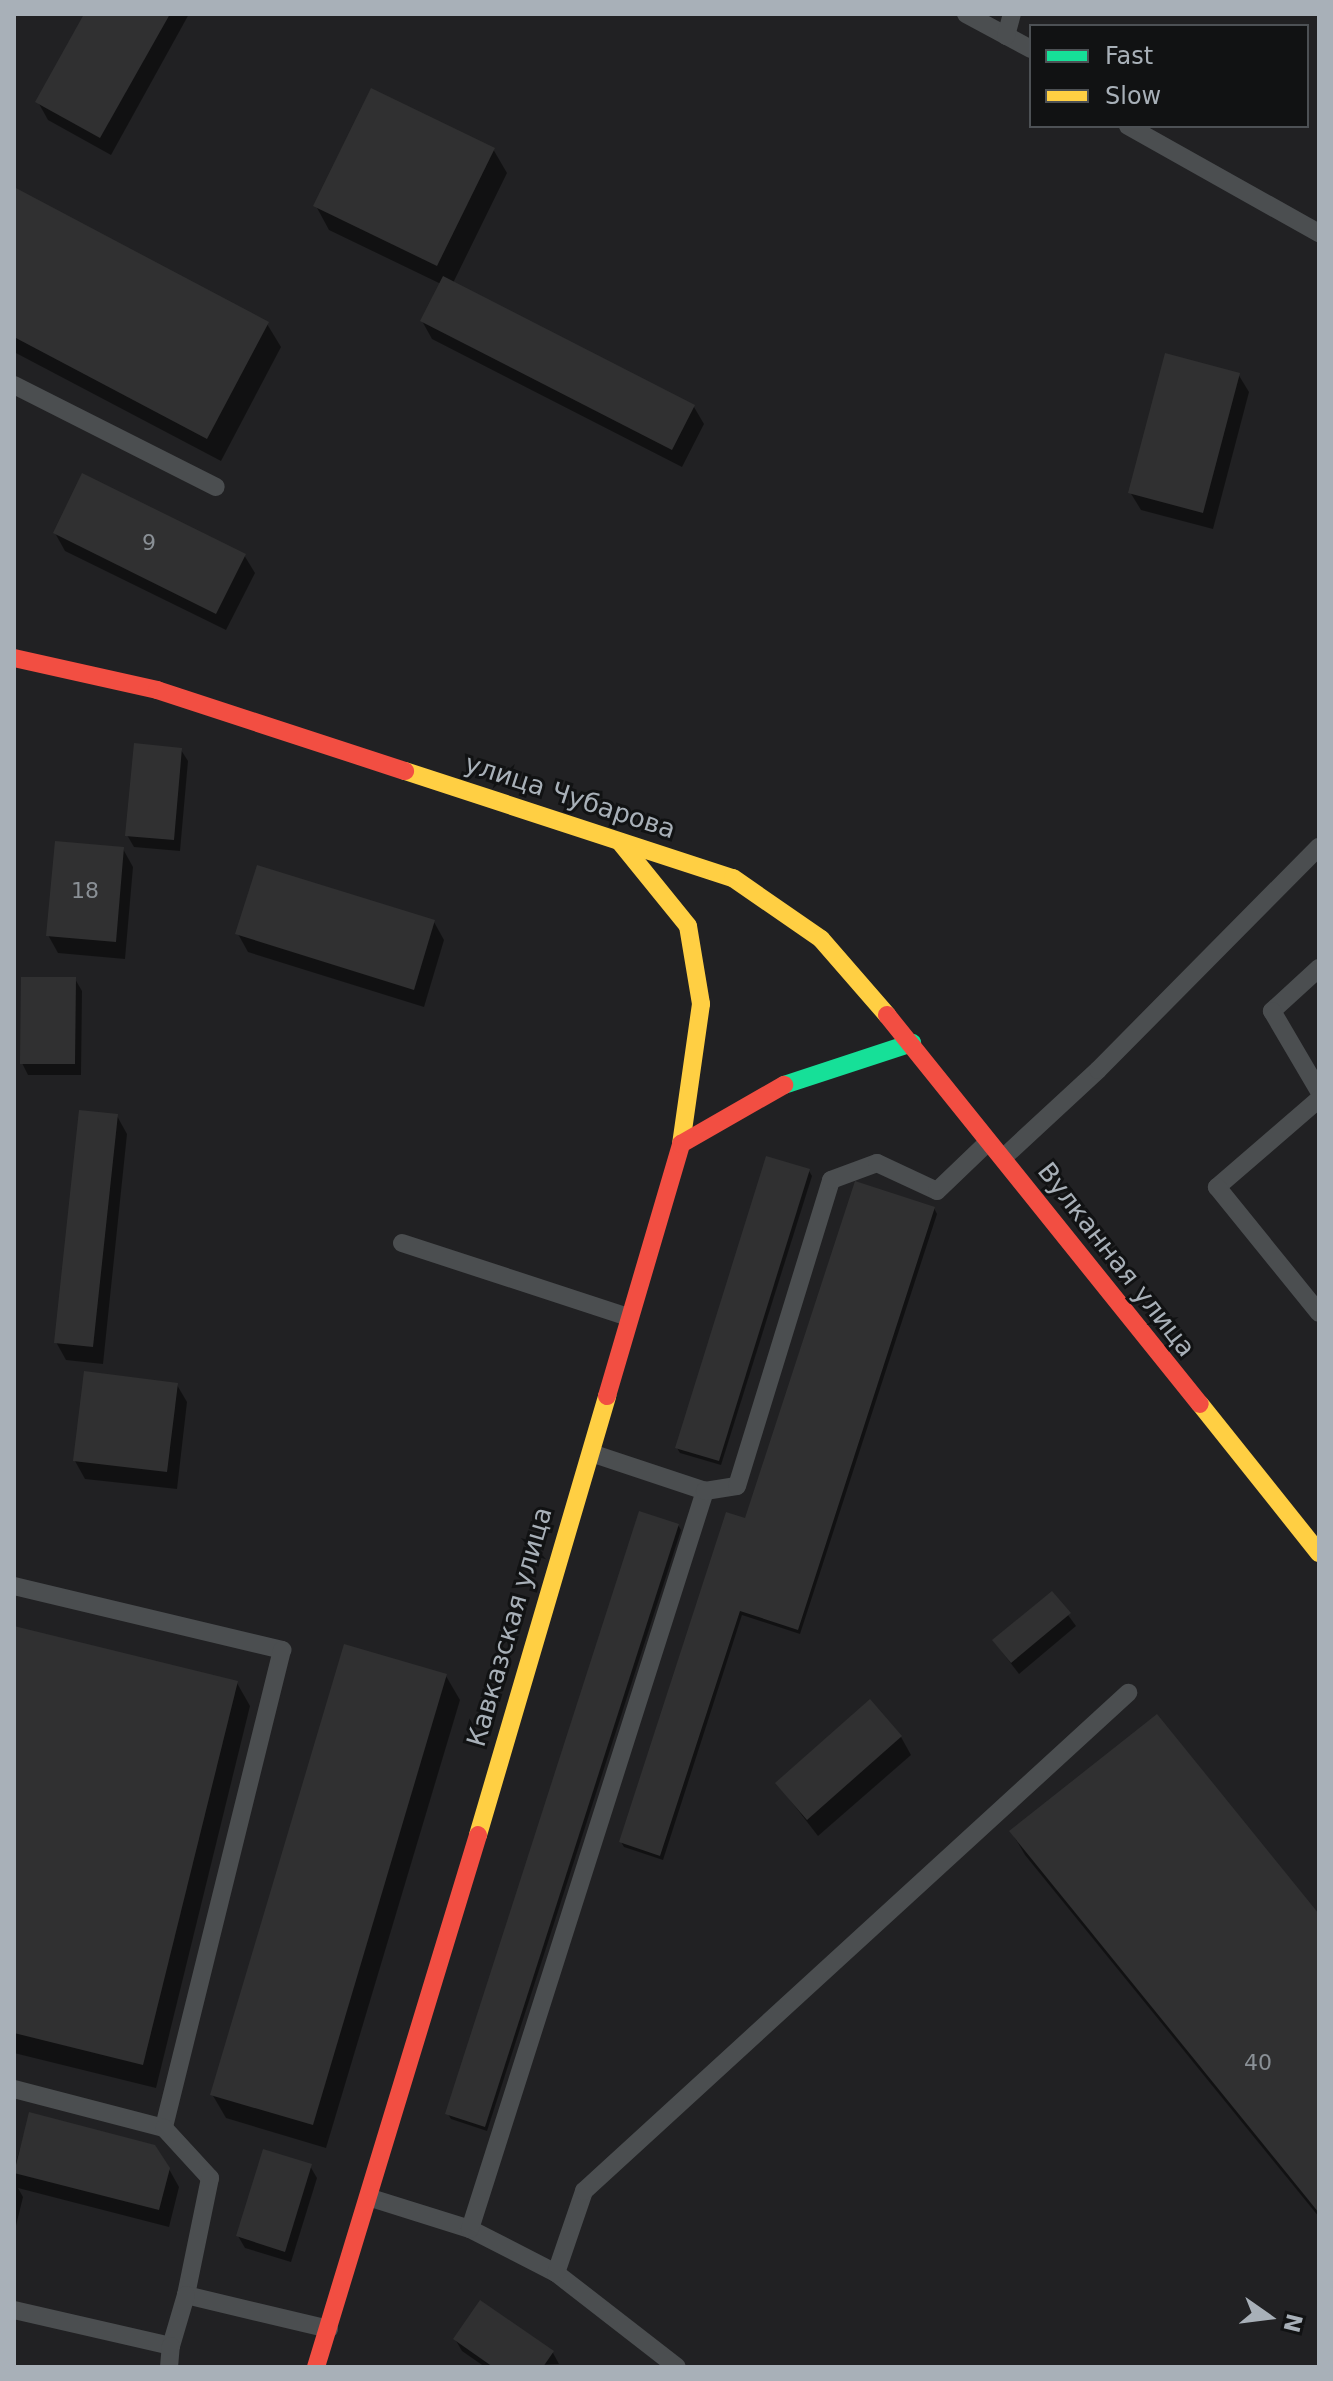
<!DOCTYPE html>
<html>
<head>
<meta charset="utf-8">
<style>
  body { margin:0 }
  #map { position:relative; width:1333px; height:2381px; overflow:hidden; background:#171717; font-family:"DejaVu Sans",sans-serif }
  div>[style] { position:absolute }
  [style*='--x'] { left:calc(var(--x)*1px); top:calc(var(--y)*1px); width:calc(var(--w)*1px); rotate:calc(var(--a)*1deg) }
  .built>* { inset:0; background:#212123 }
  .shadow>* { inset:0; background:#0007 }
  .building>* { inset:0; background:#303031 }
  .lane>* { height:18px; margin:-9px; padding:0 9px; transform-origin:9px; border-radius:9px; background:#4b4e50 }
  .fast>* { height:18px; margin:-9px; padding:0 9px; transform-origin:9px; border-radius:9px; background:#16e098 }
  .slow>* { height:18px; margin:-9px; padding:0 9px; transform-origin:9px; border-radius:9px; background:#ffcf43 }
  .jam>* { height:18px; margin:-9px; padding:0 9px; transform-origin:9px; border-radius:9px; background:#f24e42 }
  span { translate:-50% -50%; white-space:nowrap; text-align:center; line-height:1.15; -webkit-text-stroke:6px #111213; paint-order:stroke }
  .number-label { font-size:22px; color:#8a9096 }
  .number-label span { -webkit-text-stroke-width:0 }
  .street-label { font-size:26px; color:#a8b0b8 }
  .frame { position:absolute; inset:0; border:16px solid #a8b0b8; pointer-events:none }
  .legend { position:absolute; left:1029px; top:24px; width:280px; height:104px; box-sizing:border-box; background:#111213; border:2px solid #4d5155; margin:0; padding:10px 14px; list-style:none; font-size:24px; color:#a8b0b8 }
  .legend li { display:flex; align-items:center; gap:16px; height:40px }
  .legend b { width:40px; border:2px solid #4d5155 }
  .north { position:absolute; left:1229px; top:2277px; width:80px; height:80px; -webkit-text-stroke:6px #111213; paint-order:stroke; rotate:104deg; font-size:22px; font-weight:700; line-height:32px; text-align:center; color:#a8b0b8 }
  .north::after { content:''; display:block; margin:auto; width:28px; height:36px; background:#a8b0b8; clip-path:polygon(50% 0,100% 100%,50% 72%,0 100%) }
</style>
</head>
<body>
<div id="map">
  <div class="built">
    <div style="clip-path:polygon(evenodd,14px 14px,1319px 14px,1319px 2367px,14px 2367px,14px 14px,1031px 26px,1307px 26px,1307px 126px,1031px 126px,1031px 26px)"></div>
  </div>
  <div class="shadow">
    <div style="clip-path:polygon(87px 14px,189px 14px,111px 155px,48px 120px,38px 102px)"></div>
    <div style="clip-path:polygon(493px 149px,507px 173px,453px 283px,694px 407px,704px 424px,682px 467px,432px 339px,422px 321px,441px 284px,329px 230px,316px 206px)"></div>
    <div style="clip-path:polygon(14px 190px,267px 324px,281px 347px,221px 461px,14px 352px)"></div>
    <div style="clip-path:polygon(1238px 374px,1249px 392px,1213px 529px,1141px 510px,1130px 492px)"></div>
    <div style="clip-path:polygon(55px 533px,244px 555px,255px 573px,226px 630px,65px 551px)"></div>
    <div style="clip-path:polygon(181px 750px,188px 761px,180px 851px,134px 847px,127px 835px)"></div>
    <div style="clip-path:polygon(123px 849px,133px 867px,125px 959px,58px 953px,48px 935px)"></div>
    <div style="clip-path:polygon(434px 922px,444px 940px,424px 1007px,248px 952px,238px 934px)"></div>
    <div style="clip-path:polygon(75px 979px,82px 991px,81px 1075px,28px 1075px,22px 1063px)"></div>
    <div style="clip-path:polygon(117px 1116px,127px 1134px,103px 1364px,66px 1360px,56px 1342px)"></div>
    <div style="clip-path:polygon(809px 1171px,812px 1176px,721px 1465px,680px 1453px,677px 1448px)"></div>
    <div style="clip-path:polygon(934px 1208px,937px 1214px,800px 1634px,742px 1615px,663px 1860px,624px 1847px,621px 1842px,746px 1521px)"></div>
    <div style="clip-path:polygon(177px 1385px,187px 1402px,177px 1489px,85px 1479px,75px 1461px)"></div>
    <div style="clip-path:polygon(678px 1525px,681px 1530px,487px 2131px,451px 2119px,448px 2114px)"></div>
    <div style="clip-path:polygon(1052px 1593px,1076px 1626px,1019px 1674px,994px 1641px)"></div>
    <div style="clip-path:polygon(14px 1628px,237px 1683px,250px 1706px,156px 2088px,14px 2053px)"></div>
    <div style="clip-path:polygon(446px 1676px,460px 1700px,326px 2148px,226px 2118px,212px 2094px)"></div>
    <div style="clip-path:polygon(901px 1737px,911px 1755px,818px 1836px,777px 1783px)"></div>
    <div style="clip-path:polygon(1011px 1831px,1319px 1917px,1319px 2217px,1025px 1855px)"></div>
    <div style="clip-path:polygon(30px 2114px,169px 2169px,179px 2187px,169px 2227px,18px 2188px,23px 2197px,14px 2234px,14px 2169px)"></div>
    <div style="clip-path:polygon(310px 2166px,317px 2178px,291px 2262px,245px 2248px,238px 2236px)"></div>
    <div style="clip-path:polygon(455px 2339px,553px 2353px,559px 2364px,485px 2367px,462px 2351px)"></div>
  </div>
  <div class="building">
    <div style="clip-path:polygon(84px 14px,170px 14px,100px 138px,35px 102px)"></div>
    <div style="clip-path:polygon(371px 88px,495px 148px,437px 266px,313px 206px)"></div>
    <div style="clip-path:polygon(14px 187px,269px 322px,207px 439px,14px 337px)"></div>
    <div style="clip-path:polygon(443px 276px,695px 405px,672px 450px,420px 321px)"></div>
    <div style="clip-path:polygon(1165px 353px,1240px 373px,1203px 513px,1128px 493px)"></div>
    <div style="clip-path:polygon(82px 473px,246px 554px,216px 614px,53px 533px)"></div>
    <div style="clip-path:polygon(134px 743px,182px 748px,174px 840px,125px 836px)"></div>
    <div style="clip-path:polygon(55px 841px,124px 847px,116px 942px,46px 936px)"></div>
    <div style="clip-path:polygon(257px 865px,435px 920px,414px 990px,235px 934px)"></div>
    <div style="clip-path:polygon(21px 977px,76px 977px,75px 1064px,20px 1064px)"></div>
    <div style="clip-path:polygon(79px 1110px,118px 1114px,93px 1347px,54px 1343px)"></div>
    <div style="clip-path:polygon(766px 1156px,810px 1169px,719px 1461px,675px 1448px)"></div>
    <div style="clip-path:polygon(855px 1181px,935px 1207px,798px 1630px,740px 1611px,660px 1856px,619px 1842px,726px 1512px,745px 1518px)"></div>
    <div style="clip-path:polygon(84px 1371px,178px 1383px,167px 1472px,73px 1461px)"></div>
    <div style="clip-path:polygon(639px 1511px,679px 1524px,485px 2127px,445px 2114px)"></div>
    <div style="clip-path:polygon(1052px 1591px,1071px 1613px,1011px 1663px,992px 1640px)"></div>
    <div style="clip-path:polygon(14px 1626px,238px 1681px,143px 2065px,14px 2033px)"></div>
    <div style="clip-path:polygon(344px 1644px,447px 1674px,313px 2125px,210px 2095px)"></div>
    <div style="clip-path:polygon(870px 1699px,902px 1736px,807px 1820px,775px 1783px)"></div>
    <div style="clip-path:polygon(1157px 1714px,1319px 1914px,1319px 2213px,1009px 1831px)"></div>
    <div style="clip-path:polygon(29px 2112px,155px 2145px,170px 2168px,159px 2210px,14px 2173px)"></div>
    <div style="clip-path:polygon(263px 2149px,312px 2164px,285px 2252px,236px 2236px)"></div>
    <div style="clip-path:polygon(480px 2300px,554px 2351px,543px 2367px,493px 2367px,453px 2339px)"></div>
  </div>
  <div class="lane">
    <div style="--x:966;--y:14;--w:74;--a:28.3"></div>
    <div style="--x:1006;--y:36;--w:23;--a:-75"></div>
    <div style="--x:1128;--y:126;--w:219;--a:29.3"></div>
    <div style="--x:14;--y:385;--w:226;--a:26.8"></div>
    <div style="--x:1319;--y:968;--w:64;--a:137.5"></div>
    <div style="--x:1272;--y:1011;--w:93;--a:59.6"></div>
    <div style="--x:1319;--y:1099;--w:135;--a:139.2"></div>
    <div style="--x:1217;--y:1187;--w:162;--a:51"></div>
    <div style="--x:1004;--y:1157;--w:128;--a:-42.8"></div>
    <div style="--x:1098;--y:1070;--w:314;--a:-45.3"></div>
    <div style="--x:402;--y:1243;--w:238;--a:18.1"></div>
    <div style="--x:591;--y:1453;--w:120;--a:18.4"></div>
    <div style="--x:14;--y:1586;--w:276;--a:13.4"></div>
    <div style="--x:282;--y:1650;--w:492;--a:103.9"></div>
    <div style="--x:14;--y:2089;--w:155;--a:14.6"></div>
    <div style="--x:164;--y:2128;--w:68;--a:47.4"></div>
    <div style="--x:210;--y:2178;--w:119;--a:101.6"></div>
    <div style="--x:186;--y:2295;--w:147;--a:13.4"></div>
    <div style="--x:371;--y:2198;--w:104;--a:17.4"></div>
    <div style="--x:470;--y:2229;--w:97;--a:27.1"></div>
    <div style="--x:556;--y:2273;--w:153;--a:37.8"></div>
    <div style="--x:470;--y:2229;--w:775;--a:-72.34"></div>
    <div style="--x:705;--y:1491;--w:32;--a:-9"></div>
    <div style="--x:737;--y:1486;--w:320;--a:-72.9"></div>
    <div style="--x:831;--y:1180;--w:49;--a:-20.3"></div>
    <div style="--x:877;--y:1163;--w:66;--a:25"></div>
    <div style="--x:937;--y:1191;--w:69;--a:-43.8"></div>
    <div style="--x:556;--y:2273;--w:87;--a:-71.1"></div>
    <div style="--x:584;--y:2191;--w:738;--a:-42.47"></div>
    <div style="--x:14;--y:2310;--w:161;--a:12.9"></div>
    <div style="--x:171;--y:2346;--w:53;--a:-73.6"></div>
    <div style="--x:169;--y:2367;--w:21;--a:-85"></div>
  </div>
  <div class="fast">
    <div style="--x:784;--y:1085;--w:135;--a:-18.2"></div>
  </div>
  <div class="slow">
    <div style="--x:405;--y:771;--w:345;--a:18.1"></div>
    <div style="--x:733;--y:878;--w:107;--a:34.7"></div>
    <div style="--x:821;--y:939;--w:101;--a:49"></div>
    <div style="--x:620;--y:842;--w:108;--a:51"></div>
    <div style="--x:688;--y:926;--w:79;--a:80.5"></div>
    <div style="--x:701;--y:1004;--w:141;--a:98.1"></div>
    <div style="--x:1200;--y:1404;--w:191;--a:51.4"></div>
    <div style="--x:478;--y:1835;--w:458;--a:-73.6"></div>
  </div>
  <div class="jam">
    <div style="--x:14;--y:658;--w:147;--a:12.6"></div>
    <div style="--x:157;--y:690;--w:261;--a:18.1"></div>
    <div style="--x:887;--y:1015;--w:499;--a:51.2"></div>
    <div style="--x:607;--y:1396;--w:263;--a:-73.6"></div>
    <div style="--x:681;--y:1144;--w:119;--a:-29.8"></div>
    <div style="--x:316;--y:2367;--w:556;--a:-73.06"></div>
  </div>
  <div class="number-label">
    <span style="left:149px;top:543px">9</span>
    <span style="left:85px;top:891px">18</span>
    <span style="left:1258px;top:2063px">40</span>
  </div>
  <div class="street-label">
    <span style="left:570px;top:797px;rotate:18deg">улица Чубарова</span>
    <span style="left:1116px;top:1260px;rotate:52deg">Вулканная улица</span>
    <span style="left:510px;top:1627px;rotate:-74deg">Кавказская улица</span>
  </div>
  <div class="frame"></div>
  <ul class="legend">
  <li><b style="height:10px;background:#16e098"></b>Fast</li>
  <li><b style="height:10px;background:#ffcf43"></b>Slow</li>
  </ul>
  <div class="north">N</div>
</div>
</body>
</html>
